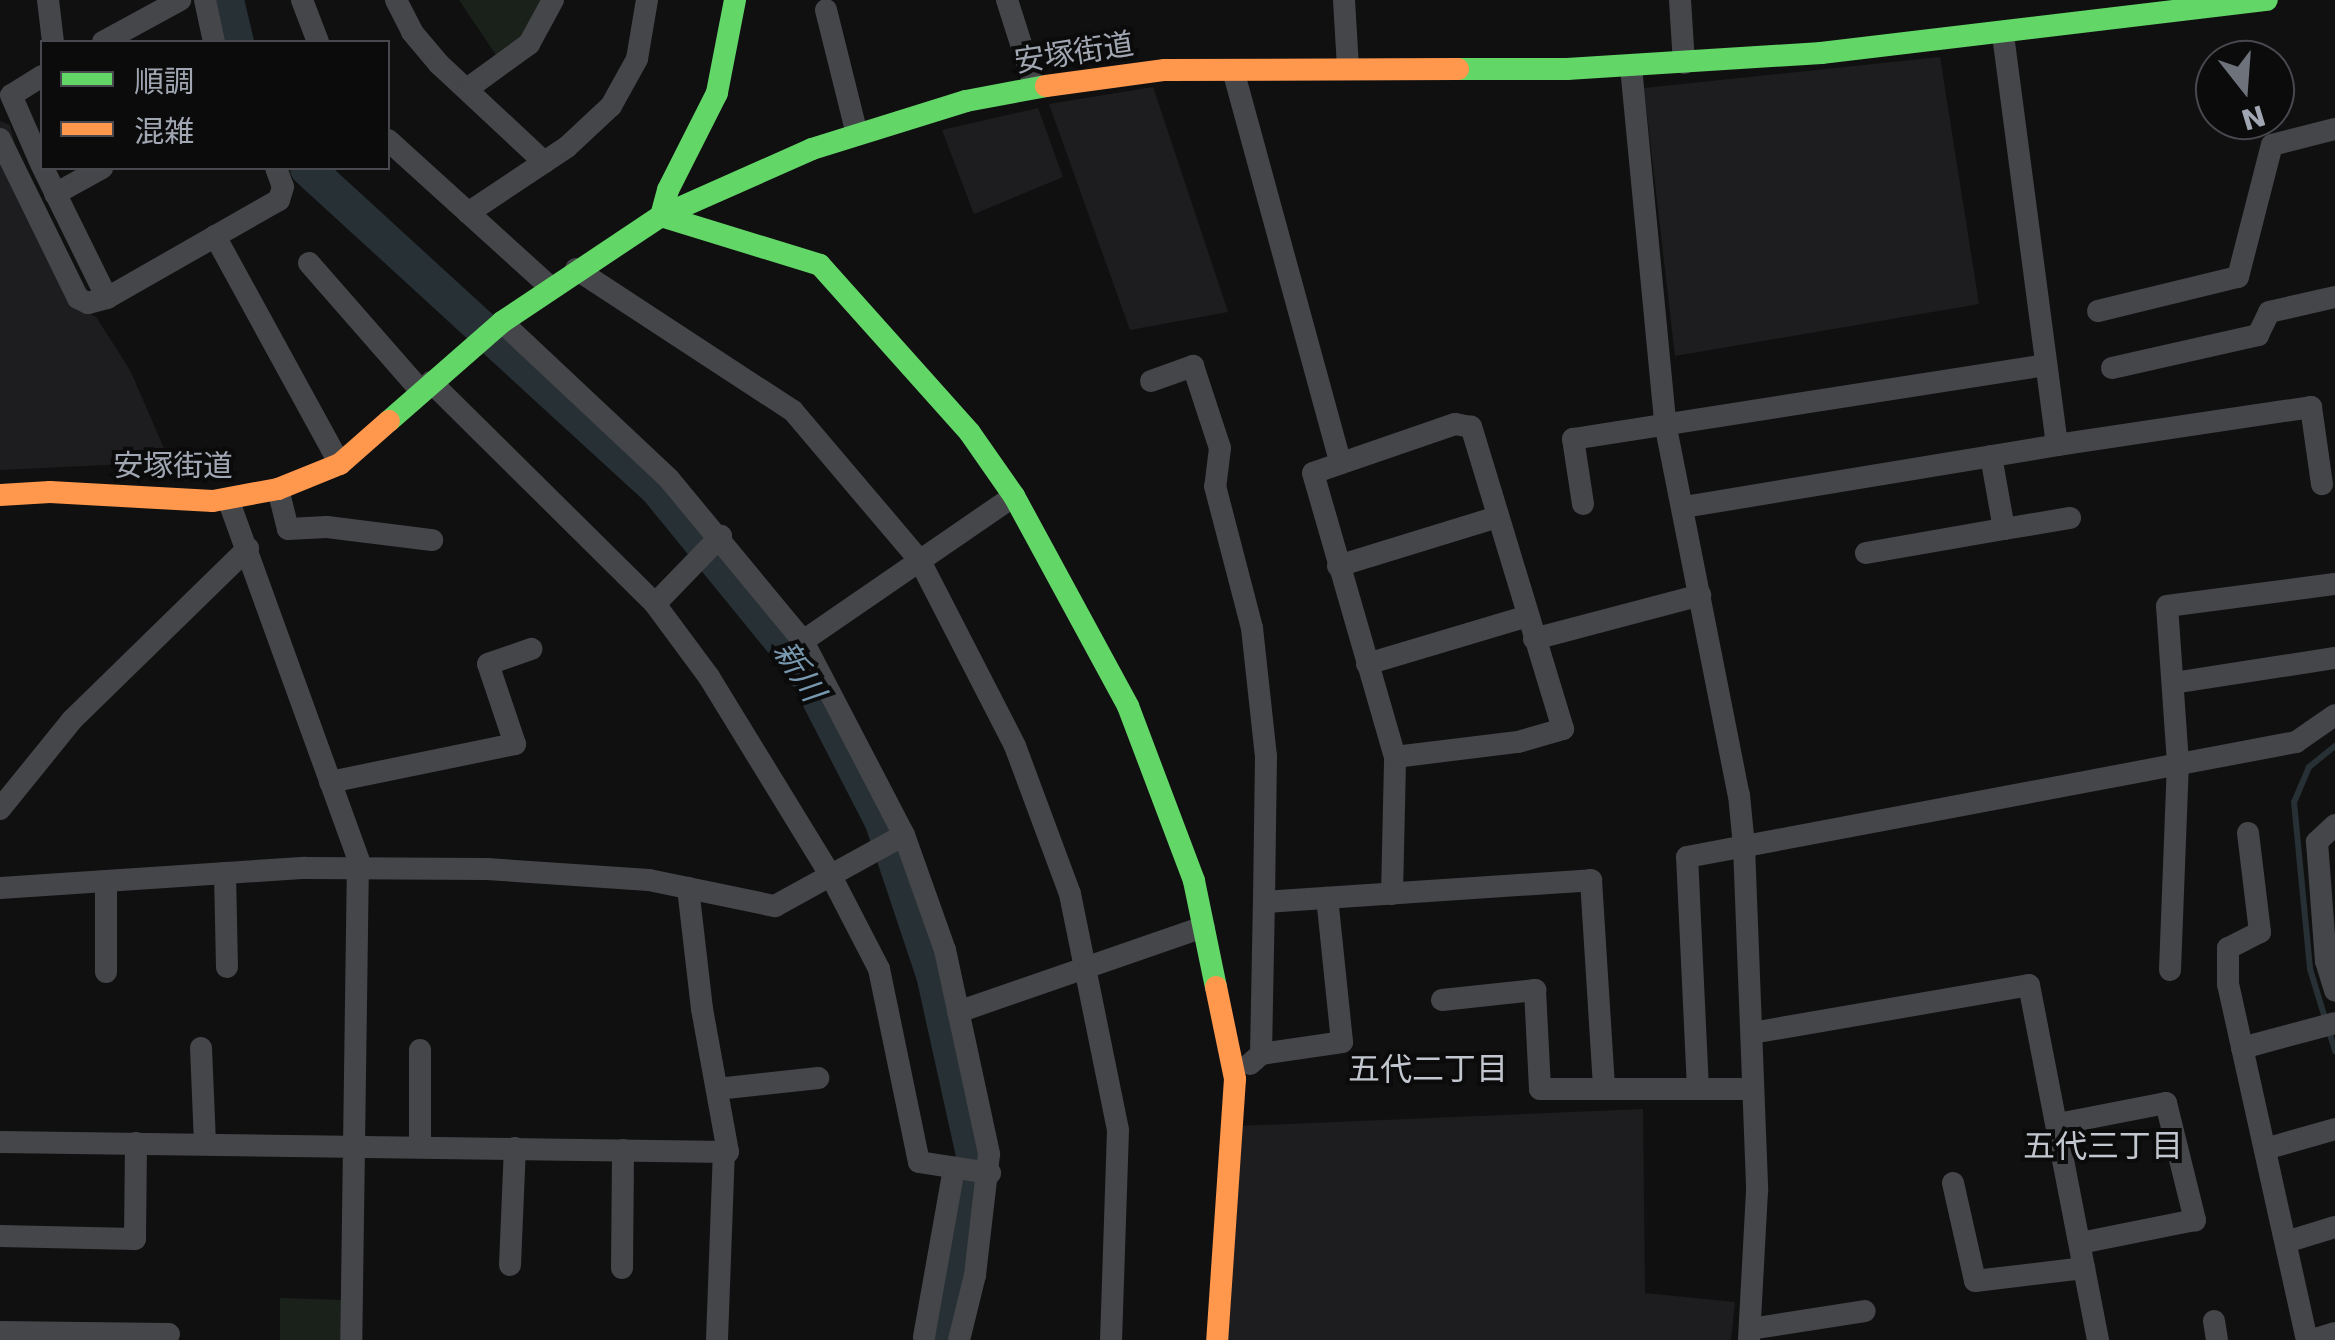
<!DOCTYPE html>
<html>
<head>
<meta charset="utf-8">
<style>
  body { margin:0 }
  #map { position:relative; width:2335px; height:1340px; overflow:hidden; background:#101011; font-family:"DejaVu Sans","Noto Sans JP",sans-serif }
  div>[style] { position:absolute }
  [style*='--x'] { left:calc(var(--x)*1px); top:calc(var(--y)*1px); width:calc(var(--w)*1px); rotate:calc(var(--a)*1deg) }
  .built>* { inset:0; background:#1d1d1f }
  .green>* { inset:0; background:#1a211b }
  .stream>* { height:6px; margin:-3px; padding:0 3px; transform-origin:3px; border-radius:3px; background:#273035 }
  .river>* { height:35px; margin:-17.5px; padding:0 17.5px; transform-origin:17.5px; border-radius:17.5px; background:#273035 }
  .street>* { height:22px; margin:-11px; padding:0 11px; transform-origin:11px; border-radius:11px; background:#454649 }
  .fast>* { height:22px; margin:-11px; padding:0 11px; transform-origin:11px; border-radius:11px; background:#63d668 }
  .slow>* { height:22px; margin:-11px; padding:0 11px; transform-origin:11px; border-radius:11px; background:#ff974d }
  span { translate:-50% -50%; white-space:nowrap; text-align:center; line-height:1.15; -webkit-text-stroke:8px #0b0b0c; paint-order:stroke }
  .street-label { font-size:30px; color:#a1a7b2 }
  .water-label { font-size:32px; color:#7798ae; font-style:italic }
  .neighbourhood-label { font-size:32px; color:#c2c6ce }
  .legend { position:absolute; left:40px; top:40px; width:350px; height:130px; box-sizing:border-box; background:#0b0b0c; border:2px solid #47494e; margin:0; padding:12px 18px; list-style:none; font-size:30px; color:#a1a7b2 }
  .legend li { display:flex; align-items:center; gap:20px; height:50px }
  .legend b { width:50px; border:2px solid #47494e }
  .north { position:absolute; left:2195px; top:40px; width:100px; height:100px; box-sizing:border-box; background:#0b0b0c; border:2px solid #47494e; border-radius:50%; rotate:163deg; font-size:28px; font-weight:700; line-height:40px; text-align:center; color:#a1a7b2 }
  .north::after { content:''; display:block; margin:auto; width:35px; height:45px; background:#6e727a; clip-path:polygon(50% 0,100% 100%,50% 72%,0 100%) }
</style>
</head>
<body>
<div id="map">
  <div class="built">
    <div style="clip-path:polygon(1940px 57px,1979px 304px,1675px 356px,1644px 88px)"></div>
    <div style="clip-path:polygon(1153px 87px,1228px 312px,1130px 330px,1049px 104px)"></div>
    <div style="clip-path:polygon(1038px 108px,1063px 177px,974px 214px,942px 130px)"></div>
    <div style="clip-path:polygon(0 121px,10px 125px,35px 229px,75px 307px,96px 317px,130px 370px,170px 462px,0 470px)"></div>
    <div style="clip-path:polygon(1643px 1109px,1645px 1293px,1735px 1302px,1731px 1340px,1224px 1340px,1238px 1126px)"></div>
  </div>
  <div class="green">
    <div style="clip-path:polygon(459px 0,543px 0,519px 42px,498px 58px)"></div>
    <div style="clip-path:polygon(280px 1298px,343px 1300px,343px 1340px,280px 1340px)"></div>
  </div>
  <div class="stream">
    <div style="--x:2335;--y:746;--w:33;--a:141"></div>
    <div style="--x:2309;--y:767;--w:38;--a:113"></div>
    <div style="--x:2294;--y:802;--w:168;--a:84.5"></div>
    <div style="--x:2310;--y:969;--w:86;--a:73"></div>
  </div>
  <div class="river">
    <div style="--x:226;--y:0;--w:43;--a:76.6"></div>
    <div style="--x:307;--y:168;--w:476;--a:42.5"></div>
    <div style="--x:658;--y:490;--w:230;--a:50.8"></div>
    <div style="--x:803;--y:668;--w:173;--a:62.8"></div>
    <div style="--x:882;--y:822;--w:160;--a:71.5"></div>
    <div style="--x:933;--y:974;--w:185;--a:77.5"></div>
    <div style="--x:973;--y:1155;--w:68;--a:96.7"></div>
    <div style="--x:965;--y:1223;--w:119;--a:101.1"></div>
  </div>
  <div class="street">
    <div style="--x:48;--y:0;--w:42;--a:83.2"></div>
    <div style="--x:205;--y:0;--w:43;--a:77.9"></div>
    <div style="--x:302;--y:0;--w:45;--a:69.1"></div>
    <div style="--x:396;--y:0;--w:36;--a:63"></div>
    <div style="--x:412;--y:32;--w:42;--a:49.8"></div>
    <div style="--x:439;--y:64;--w:144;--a:43"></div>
    <div style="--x:1007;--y:0;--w:92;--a:72.3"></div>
    <div style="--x:1344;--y:0;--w:68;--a:86.6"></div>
    <div style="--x:1680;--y:0;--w:63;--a:86.4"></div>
    <div style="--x:826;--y:10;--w:128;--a:76"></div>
    <div style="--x:103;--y:42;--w:88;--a:-28.6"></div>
    <div style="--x:1631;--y:67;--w:363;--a:84.5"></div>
    <div style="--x:1666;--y:428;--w:374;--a:78.8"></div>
    <div style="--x:1739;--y:795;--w:51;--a:84.4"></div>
    <div style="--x:1744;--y:846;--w:345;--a:87.8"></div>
    <div style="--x:1757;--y:1191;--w:149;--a:93.1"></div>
    <div style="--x:1233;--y:70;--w:405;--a:74.7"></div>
    <div style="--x:42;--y:76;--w:36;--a:148"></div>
    <div style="--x:11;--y:95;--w:77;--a:66.4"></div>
    <div style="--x:467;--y:89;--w:77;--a:-36"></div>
    <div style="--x:529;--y:44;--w:50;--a:-61.4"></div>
    <div style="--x:0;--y:139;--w:177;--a:63.9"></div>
    <div style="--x:78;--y:298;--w:11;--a:27"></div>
    <div style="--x:88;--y:303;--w:20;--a:-15"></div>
    <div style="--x:388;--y:140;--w:219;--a:42.2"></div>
    <div style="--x:43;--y:168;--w:145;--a:63.8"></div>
    <div style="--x:107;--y:298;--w:198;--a:-29.7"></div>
    <div style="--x:279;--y:200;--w:14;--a:-73"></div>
    <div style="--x:283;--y:187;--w:20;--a:-110"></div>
    <div style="--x:55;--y:194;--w:54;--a:-29"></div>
    <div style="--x:468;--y:213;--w:119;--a:-33.7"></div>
    <div style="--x:567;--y:147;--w:60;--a:-43"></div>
    <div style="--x:611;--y:106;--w:54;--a:-61"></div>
    <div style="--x:637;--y:59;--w:60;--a:-80.4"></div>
    <div style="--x:215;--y:236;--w:260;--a:61.3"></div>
    <div style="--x:309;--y:263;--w:170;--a:48.8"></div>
    <div style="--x:576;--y:269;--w:259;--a:33.2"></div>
    <div style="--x:793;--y:411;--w:197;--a:49.7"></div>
    <div style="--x:920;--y:561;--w:208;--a:62.8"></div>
    <div style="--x:1015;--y:746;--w:158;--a:69.6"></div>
    <div style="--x:1070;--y:894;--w:241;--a:78.5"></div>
    <div style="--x:1118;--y:1130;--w:210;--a:91.9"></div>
    <div style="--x:2098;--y:311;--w:144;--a:-13.7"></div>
    <div style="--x:2238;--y:277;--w:136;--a:-75.6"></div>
    <div style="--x:2272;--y:145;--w:65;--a:-14.3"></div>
    <div style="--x:502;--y:322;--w:229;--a:43.2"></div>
    <div style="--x:669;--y:479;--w:210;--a:50.4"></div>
    <div style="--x:803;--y:641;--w:219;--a:62.5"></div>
    <div style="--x:904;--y:835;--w:122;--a:70.4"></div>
    <div style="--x:945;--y:950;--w:209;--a:77.8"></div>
    <div style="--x:989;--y:1154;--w:122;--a:96.6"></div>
    <div style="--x:975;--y:1275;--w:67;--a:103.8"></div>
    <div style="--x:2112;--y:368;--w:150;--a:-12.7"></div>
    <div style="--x:2258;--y:335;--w:25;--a:-64"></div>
    <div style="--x:2269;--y:312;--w:68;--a:-12.8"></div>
    <div style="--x:1151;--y:381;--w:45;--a:-19.7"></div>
    <div style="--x:1193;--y:366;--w:86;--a:71.8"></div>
    <div style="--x:1220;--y:448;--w:38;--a:97"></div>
    <div style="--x:1215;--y:486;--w:147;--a:75.4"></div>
    <div style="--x:1252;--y:628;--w:129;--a:83.8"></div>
    <div style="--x:1266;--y:756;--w:146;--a:90.8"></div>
    <div style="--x:431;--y:382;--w:315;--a:44.7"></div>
    <div style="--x:655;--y:604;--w:91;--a:53.5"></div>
    <div style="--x:709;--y:677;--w:233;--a:58.5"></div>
    <div style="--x:831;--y:876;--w:105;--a:62.7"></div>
    <div style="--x:879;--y:969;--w:197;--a:78.3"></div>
    <div style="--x:919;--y:1162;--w:72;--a:8.8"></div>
    <div style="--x:2057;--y:445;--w:257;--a:-8.5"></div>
    <div style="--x:2311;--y:407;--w:78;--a:81.9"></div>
    <div style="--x:278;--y:489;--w:41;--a:76"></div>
    <div style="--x:288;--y:529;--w:39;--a:-3"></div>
    <div style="--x:327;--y:527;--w:106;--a:7.1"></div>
    <div style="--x:228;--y:499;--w:383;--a:70.1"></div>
    <div style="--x:358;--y:859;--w:481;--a:90.8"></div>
    <div style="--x:1583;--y:504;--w:66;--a:-98.7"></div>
    <div style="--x:1573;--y:439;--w:479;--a:-8.9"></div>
    <div style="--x:1684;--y:507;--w:378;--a:-9.4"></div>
    <div style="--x:2057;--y:445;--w:414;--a:-97.5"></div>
    <div style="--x:2004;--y:529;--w:67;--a:-9.5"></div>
    <div style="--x:1866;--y:553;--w:140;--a:-9.9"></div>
    <div style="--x:2004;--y:529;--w:74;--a:-100.1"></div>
    <div style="--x:1338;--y:566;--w:166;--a:-17.1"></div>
    <div style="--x:655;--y:604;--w:95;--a:-45.9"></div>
    <div style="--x:1534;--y:639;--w:172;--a:-14.8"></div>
    <div style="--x:803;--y:641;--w:256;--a:-34.5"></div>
    <div style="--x:1367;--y:664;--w:168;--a:-16.6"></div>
    <div style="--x:2173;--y:683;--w:164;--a:-8.8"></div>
    <div style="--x:330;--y:782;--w:189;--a:-11.6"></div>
    <div style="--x:515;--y:744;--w:84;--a:-108.6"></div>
    <div style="--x:488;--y:664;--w:46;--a:-19.2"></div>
    <div style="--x:0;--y:809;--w:114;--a:-51"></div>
    <div style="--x:72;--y:720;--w:246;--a:-44.3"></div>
    <div style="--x:2335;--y:825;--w:25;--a:137"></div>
    <div style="--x:2317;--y:842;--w:119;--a:85.7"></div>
    <div style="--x:2326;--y:961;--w:31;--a:73"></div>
    <div style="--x:2248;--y:833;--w:100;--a:83.1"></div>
    <div style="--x:2260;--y:932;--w:36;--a:153"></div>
    <div style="--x:2228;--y:948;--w:36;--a:90"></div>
    <div style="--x:2228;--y:984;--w:365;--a:77.5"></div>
    <div style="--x:225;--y:873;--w:94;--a:88.8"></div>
    <div style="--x:106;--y:881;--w:91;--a:90"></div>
    <div style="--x:0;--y:888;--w:306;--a:-3.8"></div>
    <div style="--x:305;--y:868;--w:182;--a:0.3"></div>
    <div style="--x:487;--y:869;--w:162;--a:3.9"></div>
    <div style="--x:649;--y:880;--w:129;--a:11.7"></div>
    <div style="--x:775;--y:906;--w:147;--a:-28.8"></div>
    <div style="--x:1392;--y:894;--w:137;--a:-88.7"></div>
    <div style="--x:1395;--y:757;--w:124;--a:-7"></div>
    <div style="--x:1518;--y:742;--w:47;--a:-16.1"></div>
    <div style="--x:1563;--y:729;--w:316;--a:-106.9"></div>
    <div style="--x:1471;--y:427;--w:16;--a:-169"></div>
    <div style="--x:1455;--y:424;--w:150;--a:161"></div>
    <div style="--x:1313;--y:473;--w:296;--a:73.9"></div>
    <div style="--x:2170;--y:970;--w:207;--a:-87.8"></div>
    <div style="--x:2178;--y:763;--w:157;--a:-94"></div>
    <div style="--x:2167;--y:606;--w:169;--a:-7.5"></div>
    <div style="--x:1442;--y:1000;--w:94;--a:-6.1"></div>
    <div style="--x:1535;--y:990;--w:99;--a:87.1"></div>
    <div style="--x:1540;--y:1089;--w:64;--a:0"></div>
    <div style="--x:958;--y:1012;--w:260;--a:-19.1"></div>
    <div style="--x:1752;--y:1033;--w:281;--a:-9.8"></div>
    <div style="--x:2029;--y:985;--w:362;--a:79"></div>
    <div style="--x:201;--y:1048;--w:94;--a:87.6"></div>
    <div style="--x:2242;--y:1048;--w:96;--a:-15"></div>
    <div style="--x:420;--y:1050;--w:97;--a:90"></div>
    <div style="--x:1261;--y:1054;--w:152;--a:-88.9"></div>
    <div style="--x:1264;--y:902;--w:328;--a:-3.8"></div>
    <div style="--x:1591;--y:880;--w:209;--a:86.4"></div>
    <div style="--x:1604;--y:1089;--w:149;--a:0"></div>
    <div style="--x:1250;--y:1064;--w:15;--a:-42"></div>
    <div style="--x:1261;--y:1054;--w:82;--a:-8.4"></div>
    <div style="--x:1342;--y:1042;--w:145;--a:-95.9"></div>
    <div style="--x:717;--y:1089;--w:102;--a:-6.2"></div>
    <div style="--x:1698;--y:1089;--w:232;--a:-92.7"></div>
    <div style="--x:1687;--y:857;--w:620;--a:-10.69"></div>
    <div style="--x:2296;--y:742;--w:47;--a:-34.7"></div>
    <div style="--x:2058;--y:1124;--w:110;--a:-11"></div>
    <div style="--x:2166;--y:1103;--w:121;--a:76.1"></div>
    <div style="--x:2195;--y:1220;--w:117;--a:168.7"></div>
    <div style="--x:0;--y:1142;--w:728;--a:0.79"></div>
    <div style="--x:728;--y:1152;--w:145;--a:-100.3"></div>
    <div style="--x:702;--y:1009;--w:122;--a:-96.6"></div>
    <div style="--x:2265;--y:1149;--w:73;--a:-15.9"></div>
    <div style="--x:1953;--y:1183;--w:100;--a:77.3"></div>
    <div style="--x:1975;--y:1281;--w:110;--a:-6.8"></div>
    <div style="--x:0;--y:1236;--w:135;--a:1.3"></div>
    <div style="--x:135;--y:1239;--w:96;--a:-89.4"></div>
    <div style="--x:2286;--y:1242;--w:51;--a:-17"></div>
    <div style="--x:510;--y:1265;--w:117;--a:-87.6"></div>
    <div style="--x:622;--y:1268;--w:118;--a:-89.5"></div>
    <div style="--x:2214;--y:1321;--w:19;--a:81"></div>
    <div style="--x:1750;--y:1329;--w:116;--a:-8.9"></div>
    <div style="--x:0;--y:1332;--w:169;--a:0.7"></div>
    <div style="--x:924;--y:1337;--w:172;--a:-79.9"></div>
    <div style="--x:717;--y:1340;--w:188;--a:-87.9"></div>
    <div style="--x:2312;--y:1340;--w:24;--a:-17"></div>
  </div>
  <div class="fast">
    <div style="--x:735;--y:0;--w:95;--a:101"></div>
    <div style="--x:717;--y:93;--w:109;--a:116.8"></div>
    <div style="--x:668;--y:190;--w:27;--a:105"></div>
    <div style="--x:661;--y:216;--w:166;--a:17.1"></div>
    <div style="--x:820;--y:265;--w:225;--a:48.2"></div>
    <div style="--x:970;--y:433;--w:77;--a:55.1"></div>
    <div style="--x:1014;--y:496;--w:239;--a:61.5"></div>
    <div style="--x:1128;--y:706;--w:187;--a:69.3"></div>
    <div style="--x:1194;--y:881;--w:108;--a:78.3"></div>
    <div style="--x:1458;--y:69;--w:109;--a:0"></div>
    <div style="--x:1567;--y:69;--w:255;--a:-3.6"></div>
    <div style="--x:1821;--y:53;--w:449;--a:-6.8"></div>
    <div style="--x:389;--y:421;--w:150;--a:-41.2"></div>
    <div style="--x:502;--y:322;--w:191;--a:-33.7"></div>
    <div style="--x:661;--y:216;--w:165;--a:-23.9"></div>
    <div style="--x:812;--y:149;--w:161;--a:-17.3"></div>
    <div style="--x:966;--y:101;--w:81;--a:-10.6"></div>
  </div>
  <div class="slow">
    <div style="--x:1046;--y:86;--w:120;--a:-7.7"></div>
    <div style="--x:1165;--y:70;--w:293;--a:-0.2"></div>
    <div style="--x:0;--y:495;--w:50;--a:-3.4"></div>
    <div style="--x:50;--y:492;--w:163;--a:3.2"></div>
    <div style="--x:213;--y:501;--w:66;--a:-10.5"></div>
    <div style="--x:278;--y:489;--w:67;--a:-22"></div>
    <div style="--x:340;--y:464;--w:65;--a:-41.3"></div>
    <div style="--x:1216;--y:987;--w:94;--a:78.3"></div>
    <div style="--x:1235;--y:1079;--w:262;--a:93.9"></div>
  </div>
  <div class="street-label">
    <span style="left:1074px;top:53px;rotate:-9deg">安塚街道</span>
    <span style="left:173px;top:466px">安塚街道</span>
  </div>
  <div class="water-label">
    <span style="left:799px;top:671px;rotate:57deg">新川</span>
  </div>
  <div class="neighbourhood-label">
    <span style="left:1428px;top:1069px">五代二丁目</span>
    <span style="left:2103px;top:1146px">五代三丁目</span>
  </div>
  <ul class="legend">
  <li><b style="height:12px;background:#63d668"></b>順調</li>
  <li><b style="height:12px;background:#ff974d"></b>混雑</li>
  </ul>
  <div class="north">N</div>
</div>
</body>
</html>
